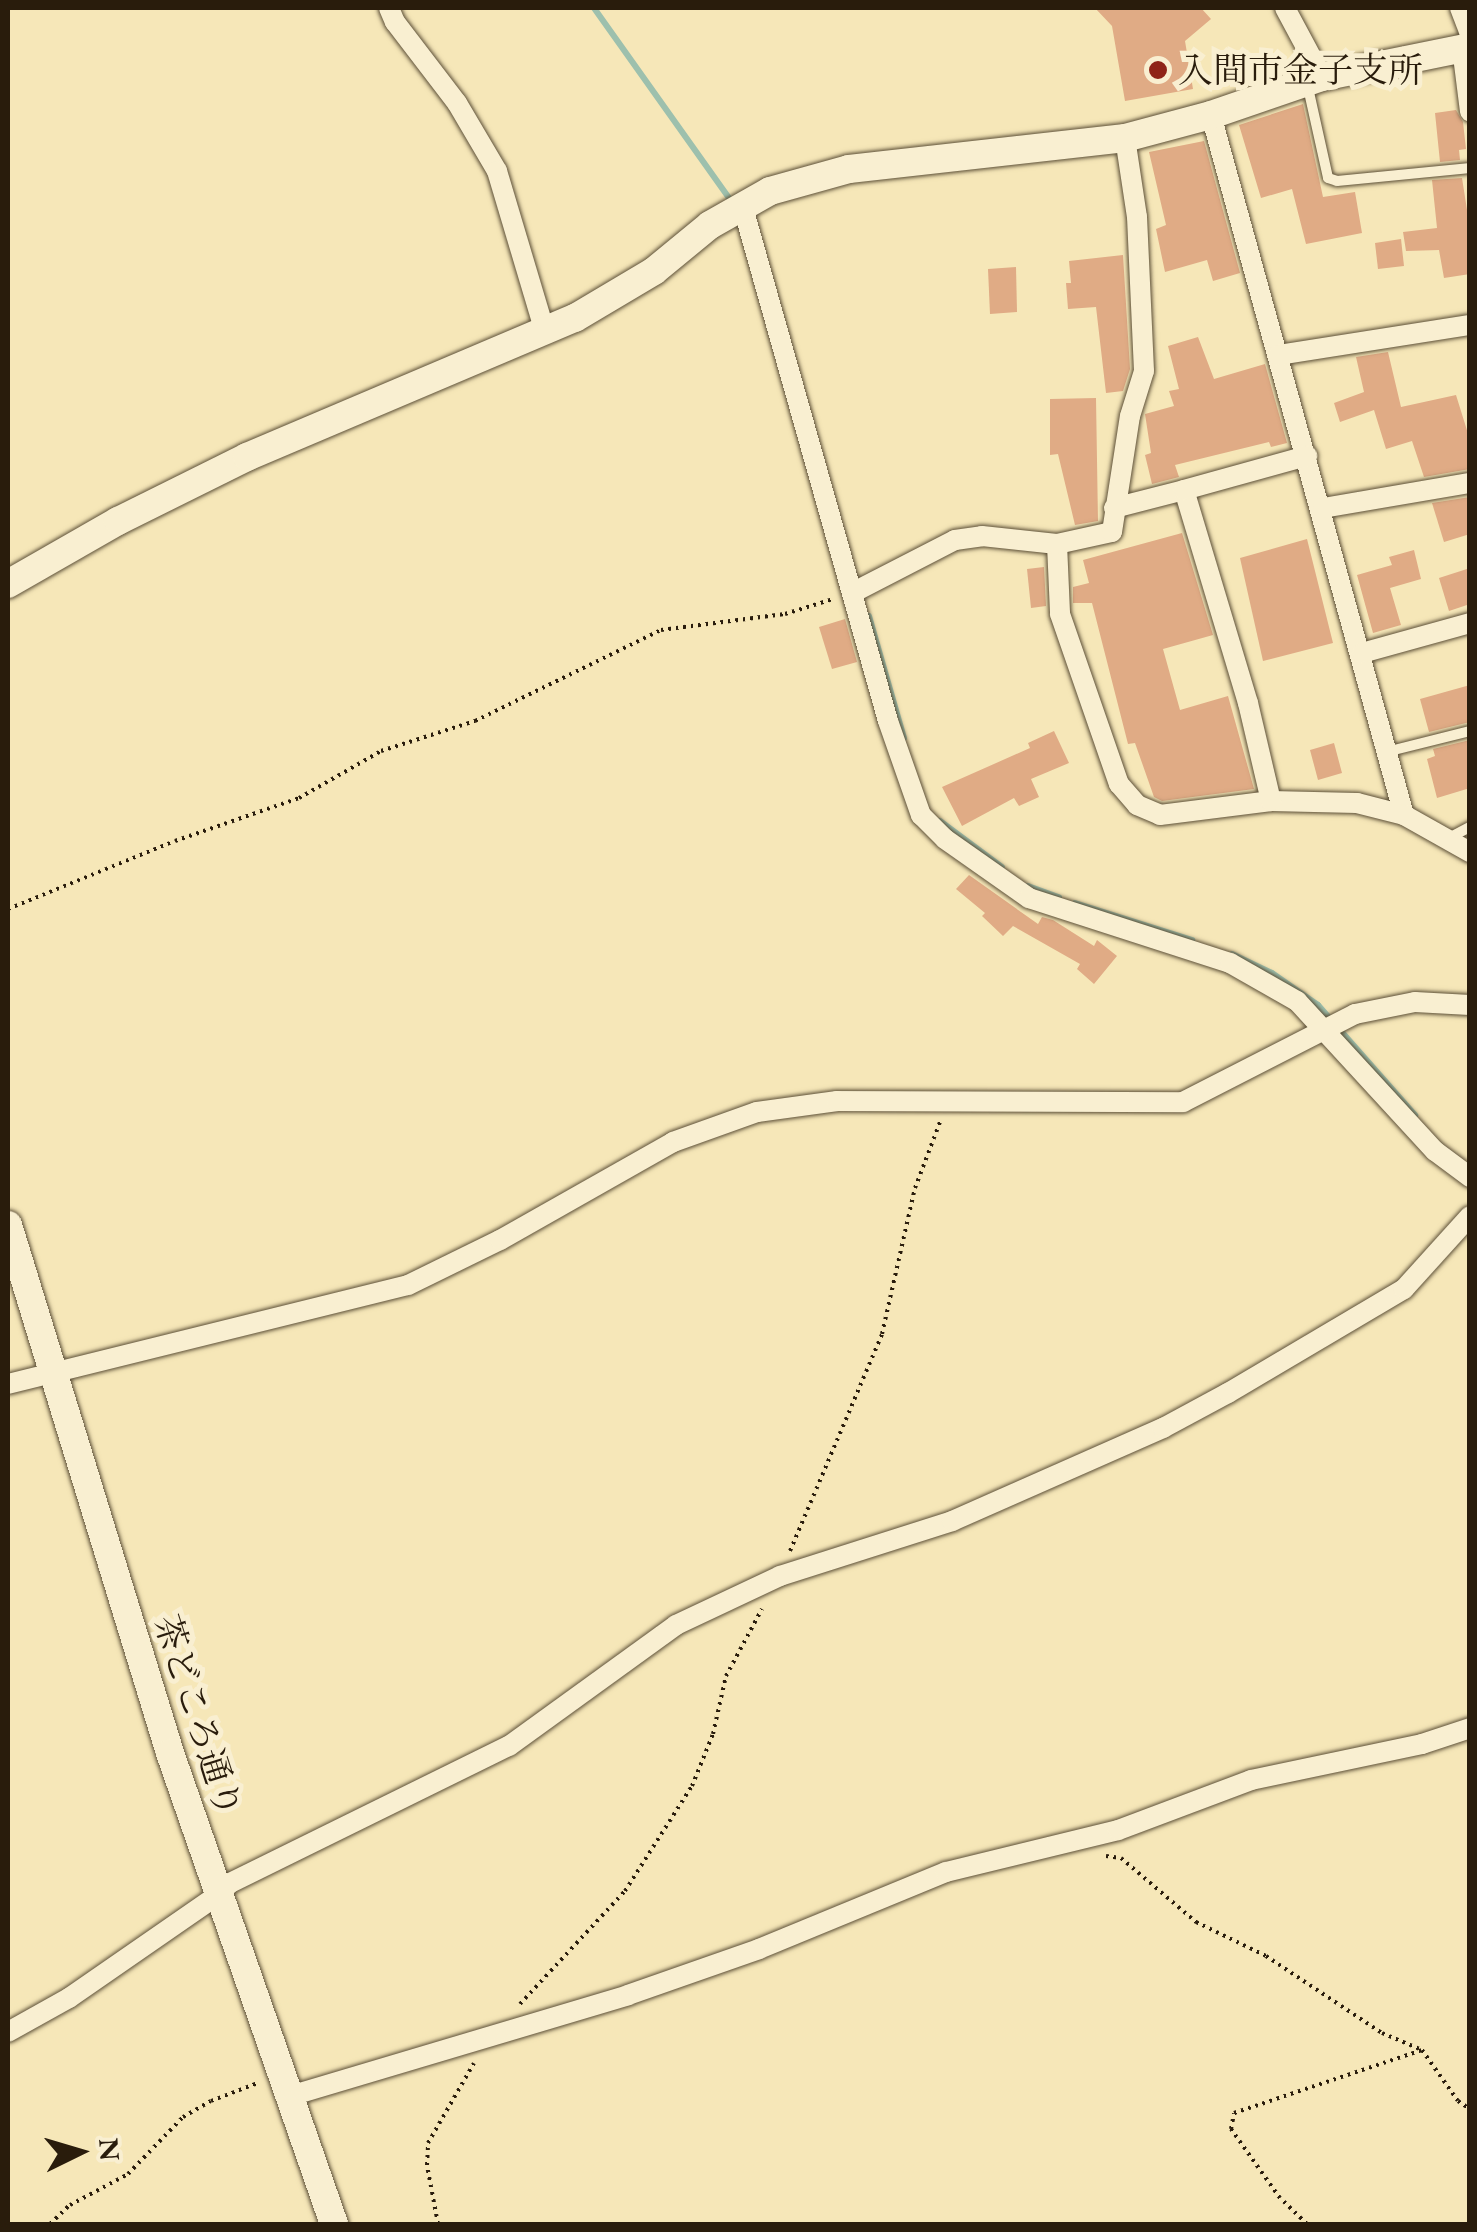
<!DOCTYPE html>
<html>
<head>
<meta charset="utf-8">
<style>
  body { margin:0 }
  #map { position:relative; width:1477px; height:2232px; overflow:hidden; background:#f6e7b8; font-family:"EB Garamond","Noto Serif JP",serif }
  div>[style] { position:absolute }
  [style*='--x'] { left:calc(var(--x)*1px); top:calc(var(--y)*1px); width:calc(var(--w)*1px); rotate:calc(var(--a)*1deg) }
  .stream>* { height:6px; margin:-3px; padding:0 3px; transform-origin:3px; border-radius:3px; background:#9dc0ad }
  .building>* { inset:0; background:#e0ab85 }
  .path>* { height:4px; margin-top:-2px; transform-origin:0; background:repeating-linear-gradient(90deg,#291c0c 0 2.5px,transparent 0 7.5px) }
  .roads { filter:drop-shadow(0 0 2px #5c4f37) drop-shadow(0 0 2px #5c4f37) }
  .service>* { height:10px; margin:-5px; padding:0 5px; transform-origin:5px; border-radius:5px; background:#f9efd1 }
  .minor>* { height:20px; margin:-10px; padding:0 10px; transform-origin:10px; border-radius:10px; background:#f9efd1 }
  .tertiary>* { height:28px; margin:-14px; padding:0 14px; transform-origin:14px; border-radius:14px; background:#f9efd1 }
  .dots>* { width:28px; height:28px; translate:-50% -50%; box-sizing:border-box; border:5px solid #f9efd1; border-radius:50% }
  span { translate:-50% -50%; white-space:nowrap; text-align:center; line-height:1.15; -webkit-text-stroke:10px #f9efd1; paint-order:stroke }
  .poi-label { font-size:35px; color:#291c0c }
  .left { translate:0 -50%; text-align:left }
  .street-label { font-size:35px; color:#291c0c }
  .frame { position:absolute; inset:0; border:10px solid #291c0c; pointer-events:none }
  .north { position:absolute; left:30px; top:2102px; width:100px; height:100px; -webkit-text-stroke:8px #f9efd1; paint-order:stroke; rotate:85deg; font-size:28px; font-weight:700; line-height:40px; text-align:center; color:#291c0c }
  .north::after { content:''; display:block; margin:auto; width:35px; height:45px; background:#291c0c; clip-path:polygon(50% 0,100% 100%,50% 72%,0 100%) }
</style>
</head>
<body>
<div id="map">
  <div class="stream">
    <div style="--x:594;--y:8;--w:238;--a:54.6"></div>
    <div style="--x:869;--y:616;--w:127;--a:74"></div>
    <div style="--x:940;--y:821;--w:77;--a:36.6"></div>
    <div style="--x:1028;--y:886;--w:33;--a:20"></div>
    <div style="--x:1075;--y:903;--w:123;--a:17.5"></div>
    <div style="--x:1232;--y:954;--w:44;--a:25.4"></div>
    <div style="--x:1272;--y:973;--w:56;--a:34.8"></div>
    <div style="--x:1318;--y:1005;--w:147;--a:48.6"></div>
  </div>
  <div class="building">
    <div style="clip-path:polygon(1095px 8px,1201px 8px,1211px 19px,1185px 41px,1193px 89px,1125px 101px,1112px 26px)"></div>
    <div style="clip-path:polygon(1303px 104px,1323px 197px,1355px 192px,1362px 233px,1306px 244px,1292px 189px,1261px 198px,1239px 125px)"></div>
    <div style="clip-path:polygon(1456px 110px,1463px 122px,1466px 149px,1459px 150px,1460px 160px,1440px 162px,1435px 113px)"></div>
    <div style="clip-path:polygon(1204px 141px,1240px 273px,1213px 281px,1207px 260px,1165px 272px,1156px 229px,1166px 225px,1149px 152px)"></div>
    <div style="clip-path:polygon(1462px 178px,1470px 229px,1470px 274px,1444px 278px,1439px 250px,1406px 251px,1403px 232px,1437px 228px,1432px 180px)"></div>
    <div style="clip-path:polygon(1401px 239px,1404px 266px,1378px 269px,1375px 243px)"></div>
    <div style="clip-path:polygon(1123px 255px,1130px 369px,1123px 391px,1106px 393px,1096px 307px,1068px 309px,1066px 283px,1071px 283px,1069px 261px)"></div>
    <div style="clip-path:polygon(1016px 267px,1017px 312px,990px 314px,988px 269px)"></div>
    <div style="clip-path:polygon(1198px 337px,1214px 379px,1265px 364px,1287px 443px,1271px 447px,1269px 442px,1175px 465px,1179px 477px,1152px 484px,1145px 455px,1151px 453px,1145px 414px,1174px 406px,1169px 391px,1179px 389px,1168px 346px)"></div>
    <div style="clip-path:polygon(1388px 352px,1401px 407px,1456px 395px,1470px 440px,1470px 469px,1424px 477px,1412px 441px,1386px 449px,1374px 410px,1340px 422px,1334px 403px,1364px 392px,1356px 357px)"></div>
    <div style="clip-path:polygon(1096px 398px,1098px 521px,1075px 525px,1058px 454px,1050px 455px,1050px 399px)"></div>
    <div style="clip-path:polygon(1470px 497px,1470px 534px,1444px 542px,1432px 503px)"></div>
    <div style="clip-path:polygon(1182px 533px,1213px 635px,1163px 649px,1180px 710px,1228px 696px,1254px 789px,1162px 801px,1154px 797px,1135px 743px,1128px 744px,1092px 603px,1073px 603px,1073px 587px,1089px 583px,1083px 560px)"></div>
    <div style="clip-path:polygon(1307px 539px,1333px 643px,1263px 661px,1240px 558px)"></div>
    <div style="clip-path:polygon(1414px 550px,1421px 579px,1390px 588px,1401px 625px,1373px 633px,1357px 575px,1392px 565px,1389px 557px)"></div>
    <div style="clip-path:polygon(1044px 567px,1046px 606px,1031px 608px,1027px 569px)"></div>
    <div style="clip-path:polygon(1470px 568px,1470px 604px,1449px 611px,1439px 578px)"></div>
    <div style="clip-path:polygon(845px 619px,857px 662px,832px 669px,819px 627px)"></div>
    <div style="clip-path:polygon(1470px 685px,1470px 722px,1429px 732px,1420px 699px)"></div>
    <div style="clip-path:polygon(1054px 731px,1069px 763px,1031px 779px,1039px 797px,1019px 806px,1014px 798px,962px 826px,942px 787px,1030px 748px,1028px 743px)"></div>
    <div style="clip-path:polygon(1470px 740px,1470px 788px,1437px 798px,1427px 759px,1435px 756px,1433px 749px)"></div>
    <div style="clip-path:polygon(1334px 743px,1342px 773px,1318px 780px,1310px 750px)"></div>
    <div style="clip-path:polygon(969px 875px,1038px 924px,1042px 917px,1053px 920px,1094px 946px,1097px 940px,1117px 956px,1094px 984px,1077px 969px,1080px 964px,1013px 926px,1003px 936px,982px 916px,985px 913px,956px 889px)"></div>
  </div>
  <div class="path">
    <div style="--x:8;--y:909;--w:180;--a:-22.2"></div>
    <div style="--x:175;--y:841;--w:131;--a:-19.1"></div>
    <div style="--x:299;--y:798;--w:95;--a:-29.8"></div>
    <div style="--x:381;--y:751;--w:99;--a:-17.7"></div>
    <div style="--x:475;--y:721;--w:207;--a:-26.1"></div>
    <div style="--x:661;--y:630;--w:125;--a:-7.4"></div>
    <div style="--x:785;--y:614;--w:50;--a:-17.4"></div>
    <div style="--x:790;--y:1551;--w:236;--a:-67"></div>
    <div style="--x:882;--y:1334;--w:150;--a:-77.3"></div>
    <div style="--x:915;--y:1188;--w:71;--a:-69.3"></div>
    <div style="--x:1106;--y:1856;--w:15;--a:8"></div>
    <div style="--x:1121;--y:1858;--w:99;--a:40.5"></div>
    <div style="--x:1196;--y:1922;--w:78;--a:25.9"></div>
    <div style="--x:1266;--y:1956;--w:139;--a:33.6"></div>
    <div style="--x:1382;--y:2033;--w:43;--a:23"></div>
    <div style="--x:1422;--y:2050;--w:62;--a:54.8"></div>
    <div style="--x:1458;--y:2101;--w:14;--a:34"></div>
    <div style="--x:520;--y:2004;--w:154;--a:-47.1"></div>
    <div style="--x:625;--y:1891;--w:125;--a:-57.5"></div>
    <div style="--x:692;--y:1786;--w:56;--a:-68"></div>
    <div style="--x:713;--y:1734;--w:59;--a:-77.4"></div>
    <div style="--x:726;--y:1676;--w:76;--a:-61.8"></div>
    <div style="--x:50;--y:2224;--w:28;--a:-44"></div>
    <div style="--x:70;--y:2205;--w:66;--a:-28.1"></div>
    <div style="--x:128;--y:2174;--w:79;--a:-46"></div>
    <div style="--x:183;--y:2117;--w:32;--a:-30"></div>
    <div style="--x:211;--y:2101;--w:50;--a:-21"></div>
    <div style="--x:438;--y:2224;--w:60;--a:-100.6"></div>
    <div style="--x:427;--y:2165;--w:22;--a:-87"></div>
    <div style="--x:428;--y:2143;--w:92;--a:-60.1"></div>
    <div style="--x:1307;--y:2224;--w:37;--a:-136"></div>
    <div style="--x:1280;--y:2198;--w:85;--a:-125.4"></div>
    <div style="--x:1231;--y:2129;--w:16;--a:-79"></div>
    <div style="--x:1234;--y:2113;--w:198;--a:-18.5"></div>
  </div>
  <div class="roads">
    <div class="service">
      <div style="--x:1307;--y:83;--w:97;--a:77.5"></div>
      <div style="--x:1328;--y:178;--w:9;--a:18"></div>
      <div style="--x:1337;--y:181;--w:134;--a:-5.6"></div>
      <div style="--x:1390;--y:751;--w:82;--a:-14"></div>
      <div style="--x:1449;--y:838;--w:24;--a:-28"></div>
    </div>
    <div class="minor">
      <div style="--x:389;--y:8;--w:15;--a:67"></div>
      <div style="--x:395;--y:22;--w:102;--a:52.6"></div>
      <div style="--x:457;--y:103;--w:79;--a:59.5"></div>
      <div style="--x:497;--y:171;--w:168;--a:73.4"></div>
      <div style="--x:1285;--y:8;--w:78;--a:61.8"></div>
      <div style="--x:1460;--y:8;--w:28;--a:69"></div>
      <div style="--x:1462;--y:48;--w:64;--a:82.8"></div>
      <div style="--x:1211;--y:115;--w:726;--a:74.59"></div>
      <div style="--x:742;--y:204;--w:537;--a:74.23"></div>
      <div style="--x:888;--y:721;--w:100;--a:70.7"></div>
      <div style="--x:921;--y:815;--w:34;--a:45"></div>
      <div style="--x:945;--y:839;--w:103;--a:35.1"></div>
      <div style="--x:1029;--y:898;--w:211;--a:17.9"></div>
      <div style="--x:1230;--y:963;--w:77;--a:29.6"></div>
      <div style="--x:1297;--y:1001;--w:204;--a:47.4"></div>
      <div style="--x:1435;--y:1151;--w:44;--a:36.6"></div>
      <div style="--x:1278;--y:355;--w:194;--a:-8.9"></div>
      <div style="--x:1114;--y:508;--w:72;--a:-14.4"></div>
      <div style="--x:1323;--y:508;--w:149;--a:-9.7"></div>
      <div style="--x:1057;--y:544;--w:70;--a:87.5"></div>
      <div style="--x:1060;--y:614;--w:180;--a:70.9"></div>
      <div style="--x:1119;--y:784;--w:28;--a:49"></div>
      <div style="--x:1137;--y:805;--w:25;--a:23"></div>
      <div style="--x:1160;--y:815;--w:112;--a:-7.2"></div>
      <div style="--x:1271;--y:801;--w:86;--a:1.3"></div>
      <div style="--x:1357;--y:803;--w:49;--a:14.3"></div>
      <div style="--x:1404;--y:815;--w:76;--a:29.3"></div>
      <div style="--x:852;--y:593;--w:116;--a:-27.2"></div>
      <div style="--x:955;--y:540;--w:27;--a:-8"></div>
      <div style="--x:982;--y:536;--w:75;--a:6.1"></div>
      <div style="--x:1057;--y:544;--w:56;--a:-12.3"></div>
      <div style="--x:1112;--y:532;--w:117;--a:-81.2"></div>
      <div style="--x:1130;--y:416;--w:47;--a:-72.7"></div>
      <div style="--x:1144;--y:371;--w:154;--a:-92.6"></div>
      <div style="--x:1137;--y:217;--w:80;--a:-98.6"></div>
      <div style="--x:1362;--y:653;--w:112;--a:-15.5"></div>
      <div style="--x:1271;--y:801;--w:101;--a:-103.2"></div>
      <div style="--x:1248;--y:703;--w:222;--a:-106.7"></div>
      <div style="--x:1184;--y:490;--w:128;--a:-15.5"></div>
      <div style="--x:8;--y:1384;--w:412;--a:-13.9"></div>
      <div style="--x:408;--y:1285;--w:102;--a:-26.1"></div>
      <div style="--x:500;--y:1240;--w:199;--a:-29.5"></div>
      <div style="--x:673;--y:1142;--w:89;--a:-19.7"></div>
      <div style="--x:757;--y:1112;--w:81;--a:-7.8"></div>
      <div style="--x:837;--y:1101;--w:346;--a:0.2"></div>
      <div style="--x:1183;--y:1102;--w:193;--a:-27.1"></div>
      <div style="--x:1355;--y:1014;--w:61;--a:-11.3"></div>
      <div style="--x:1415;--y:1002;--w:55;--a:3.1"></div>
      <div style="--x:8;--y:2032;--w:70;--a:-29.1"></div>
      <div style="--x:69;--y:1998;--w:181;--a:-34.7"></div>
      <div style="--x:218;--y:1895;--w:17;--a:-45"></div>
      <div style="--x:230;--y:1883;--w:311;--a:-26.2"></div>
      <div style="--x:509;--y:1746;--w:206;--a:-35.9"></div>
      <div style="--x:676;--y:1625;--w:115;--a:-25.2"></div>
      <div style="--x:780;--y:1576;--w:181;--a:-17.7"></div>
      <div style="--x:952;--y:1521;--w:231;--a:-23.8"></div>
      <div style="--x:1163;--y:1428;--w:74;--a:-28.3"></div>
      <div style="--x:1228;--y:1393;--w:204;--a:-30.6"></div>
      <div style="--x:1404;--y:1289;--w:98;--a:-47.9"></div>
      <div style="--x:290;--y:2096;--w:353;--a:-16.6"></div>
      <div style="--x:628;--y:1995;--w:139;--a:-19.3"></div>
      <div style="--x:759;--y:1949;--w:202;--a:-22.4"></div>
      <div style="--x:946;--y:1872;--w:177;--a:-13.7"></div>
      <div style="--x:1118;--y:1830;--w:142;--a:-20.6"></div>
      <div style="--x:1251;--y:1780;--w:175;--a:-11.9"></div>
      <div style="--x:1422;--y:1744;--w:51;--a:-18.4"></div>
    </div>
    <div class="tertiary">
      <div style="--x:8;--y:584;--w:127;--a:-29.8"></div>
      <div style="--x:118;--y:521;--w:144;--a:-26.4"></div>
      <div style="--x:247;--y:457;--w:356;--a:-23"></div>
      <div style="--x:575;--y:318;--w:92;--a:-30.7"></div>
      <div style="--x:654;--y:271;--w:72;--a:-39.4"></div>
      <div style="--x:710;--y:225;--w:69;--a:-29.5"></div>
      <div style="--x:770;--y:191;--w:82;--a:-15.6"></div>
      <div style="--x:849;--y:169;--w:278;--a:-6.4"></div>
      <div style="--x:1125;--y:138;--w:89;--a:-15"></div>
      <div style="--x:1211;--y:115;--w:117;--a:-18.9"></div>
      <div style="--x:1322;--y:77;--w:151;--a:-11.5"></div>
      <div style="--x:8;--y:1225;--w:552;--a:72.94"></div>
      <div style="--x:170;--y:1753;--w:499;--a:70.8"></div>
    </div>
  </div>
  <div class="dots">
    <div style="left:1158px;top:70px;background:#8f2418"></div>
  </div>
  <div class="poi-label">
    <span class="left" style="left:1178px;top:70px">入間市金子支所</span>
  </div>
  <div class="street-label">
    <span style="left:198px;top:1716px;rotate:72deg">茶どころ通り</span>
  </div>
  <div class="frame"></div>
  <div class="north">N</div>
</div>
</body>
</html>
